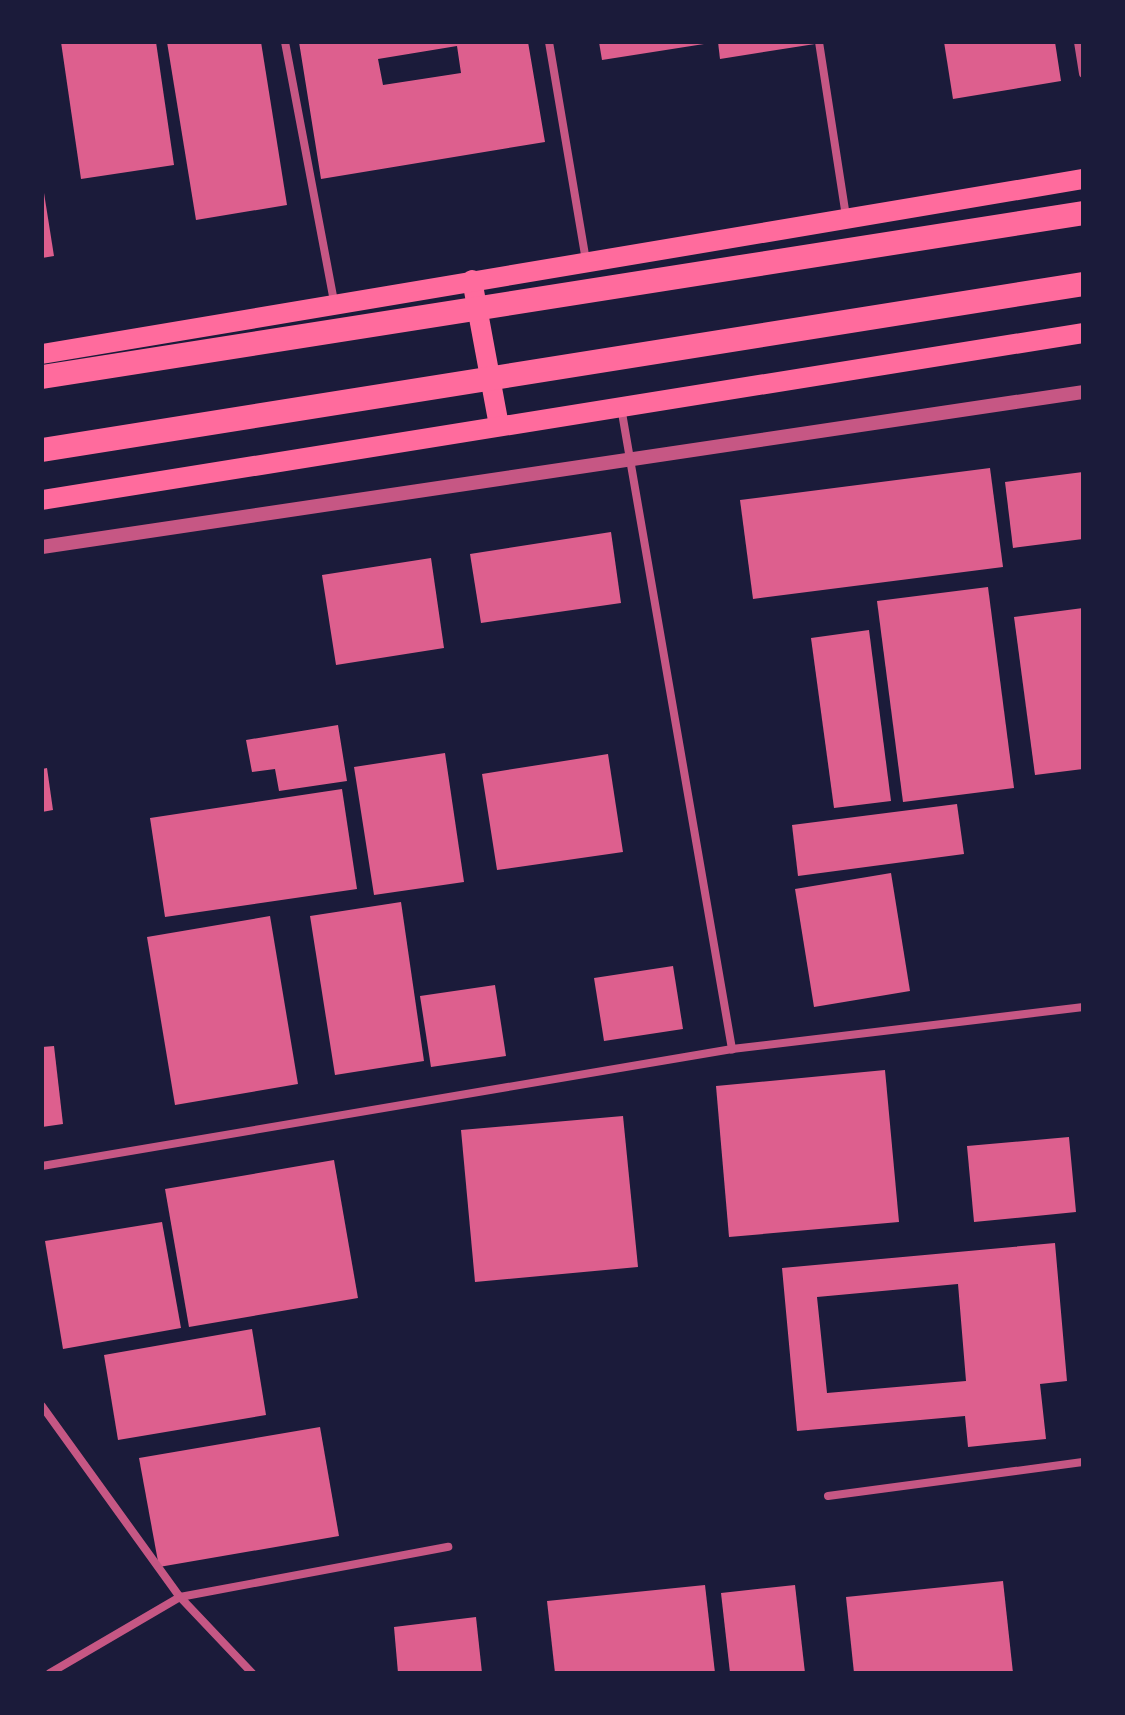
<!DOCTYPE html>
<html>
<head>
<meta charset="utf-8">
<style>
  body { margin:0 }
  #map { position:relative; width:1125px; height:1715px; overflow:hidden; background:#1b1b3a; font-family:"Times New Roman",serif }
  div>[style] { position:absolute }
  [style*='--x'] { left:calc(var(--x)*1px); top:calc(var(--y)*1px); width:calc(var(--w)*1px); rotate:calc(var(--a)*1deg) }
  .building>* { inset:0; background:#dd5f8e }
  .minor>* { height:8px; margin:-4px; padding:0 4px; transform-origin:4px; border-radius:4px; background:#c65784 }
  .tertiary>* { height:14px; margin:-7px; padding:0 7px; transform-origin:7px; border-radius:7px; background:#c65784 }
  .primary>* { height:20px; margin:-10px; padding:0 10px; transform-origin:10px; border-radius:10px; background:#ff6b9d }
  .motorway>* { height:24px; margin:-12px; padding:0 12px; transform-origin:12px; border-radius:12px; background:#ff6b9d }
  span { translate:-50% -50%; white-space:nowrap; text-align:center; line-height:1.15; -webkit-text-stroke:7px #1b1b3a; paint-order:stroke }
  .frame { position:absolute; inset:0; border:44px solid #1b1b3a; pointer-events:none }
</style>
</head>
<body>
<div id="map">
  <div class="building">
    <div style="clip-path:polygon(61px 42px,156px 42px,174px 165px,81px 179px)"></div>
    <div style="clip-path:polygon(167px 42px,261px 42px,287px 205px,196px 220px)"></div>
    <div style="clip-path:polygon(evenodd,299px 42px,528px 42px,545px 142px,321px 179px,299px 42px,457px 46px,461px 73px,383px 85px,378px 59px,457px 46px)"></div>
    <div style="clip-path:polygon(599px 42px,704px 42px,704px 44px,602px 60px)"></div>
    <div style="clip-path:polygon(718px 42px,814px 42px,815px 44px,720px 59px)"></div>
    <div style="clip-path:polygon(944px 42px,1055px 42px,1061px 81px,953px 99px)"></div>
    <div style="clip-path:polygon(44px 193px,54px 256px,42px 258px,42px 194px)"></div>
    <div style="clip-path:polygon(990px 468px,1003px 567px,753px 599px,740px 500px)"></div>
    <div style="clip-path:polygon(1083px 472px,1083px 539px,1013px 548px,1005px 482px)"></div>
    <div style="clip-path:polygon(611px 532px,621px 603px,481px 623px,470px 554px)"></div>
    <div style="clip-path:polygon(431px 558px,444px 648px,336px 665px,322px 575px)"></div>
    <div style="clip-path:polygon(988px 587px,1014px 788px,903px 802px,877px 601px)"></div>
    <div style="clip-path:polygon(1083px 608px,1083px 769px,1035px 775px,1014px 617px)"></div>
    <div style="clip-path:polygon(869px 630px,891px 801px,834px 808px,811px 638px)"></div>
    <div style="clip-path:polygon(338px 725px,347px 781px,279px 791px,275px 769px,252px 772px,246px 740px)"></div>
    <div style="clip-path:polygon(445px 753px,464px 882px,374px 895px,354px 767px)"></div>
    <div style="clip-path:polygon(608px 754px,623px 852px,497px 870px,482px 774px)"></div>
    <div style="clip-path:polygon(47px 768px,53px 810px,42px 812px,42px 769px)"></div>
    <div style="clip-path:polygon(342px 789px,357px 889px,165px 917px,150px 818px)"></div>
    <div style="clip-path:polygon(957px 804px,964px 854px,798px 876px,792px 825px)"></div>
    <div style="clip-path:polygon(891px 873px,910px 991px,814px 1007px,795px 889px)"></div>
    <div style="clip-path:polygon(401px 902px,424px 1061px,335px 1075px,310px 916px)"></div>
    <div style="clip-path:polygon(270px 916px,298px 1084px,175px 1105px,147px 937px)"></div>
    <div style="clip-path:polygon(673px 966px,683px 1029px,604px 1041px,594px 978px)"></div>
    <div style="clip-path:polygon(495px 985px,506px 1056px,431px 1067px,420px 996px)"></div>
    <div style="clip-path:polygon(54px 1046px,63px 1124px,42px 1127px,42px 1047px)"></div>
    <div style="clip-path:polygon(885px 1070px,899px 1222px,729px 1237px,716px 1086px)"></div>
    <div style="clip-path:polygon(623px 1116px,638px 1267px,475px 1282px,461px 1130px)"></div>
    <div style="clip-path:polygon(1069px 1137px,1076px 1212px,974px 1222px,967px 1146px)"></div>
    <div style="clip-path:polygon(334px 1160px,358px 1298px,189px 1327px,165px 1189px)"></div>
    <div style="clip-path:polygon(162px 1222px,181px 1328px,63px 1349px,45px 1241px)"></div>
    <div style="clip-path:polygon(evenodd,1055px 1243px,1067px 1381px,1040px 1384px,1046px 1439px,968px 1447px,965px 1416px,797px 1431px,782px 1268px,1055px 1243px,958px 1284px,966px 1381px,827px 1393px,817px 1297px,958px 1284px)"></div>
    <div style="clip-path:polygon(252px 1329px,266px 1415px,118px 1440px,104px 1355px)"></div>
    <div style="clip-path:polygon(320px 1427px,339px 1536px,159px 1567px,139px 1458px)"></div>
    <div style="clip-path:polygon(1003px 1581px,1013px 1673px,854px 1673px,846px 1597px)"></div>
    <div style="clip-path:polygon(705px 1585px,715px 1673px,555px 1673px,547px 1601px)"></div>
    <div style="clip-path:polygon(795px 1585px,805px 1673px,730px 1673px,721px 1593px)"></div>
    <div style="clip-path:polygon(476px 1617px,482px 1673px,398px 1673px,394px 1627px)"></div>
  </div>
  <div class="minor">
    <div style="--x:285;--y:42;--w:264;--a:79.3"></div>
    <div style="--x:549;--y:42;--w:221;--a:80.4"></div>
    <div style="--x:819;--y:42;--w:177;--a:81.2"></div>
    <div style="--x:1078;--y:42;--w:32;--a:81"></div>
    <div style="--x:621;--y:407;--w:652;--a:80.19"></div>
    <div style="--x:42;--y:1166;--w:700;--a:-9.62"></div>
    <div style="--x:732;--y:1049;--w:354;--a:-6.8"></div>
    <div style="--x:42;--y:1406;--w:236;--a:54.2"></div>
    <div style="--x:180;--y:1597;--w:105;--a:46.5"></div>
    <div style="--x:828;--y:1496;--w:257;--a:-7.6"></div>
    <div style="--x:50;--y:1673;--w:151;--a:-30.3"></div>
    <div style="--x:180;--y:1597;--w:273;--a:-10.6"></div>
  </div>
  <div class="tertiary">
    <div style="--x:42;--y:547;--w:1052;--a:-8.47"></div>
  </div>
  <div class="primary">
    <div style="--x:472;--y:280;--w:147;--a:79.5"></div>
    <div style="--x:42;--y:354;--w:1056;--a:-9.54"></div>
    <div style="--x:42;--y:500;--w:1054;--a:-9.11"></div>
  </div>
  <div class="motorway">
    <div style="--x:42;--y:377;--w:1054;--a:-8.95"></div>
    <div style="--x:42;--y:450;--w:1054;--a:-9.06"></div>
  </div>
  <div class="frame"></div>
</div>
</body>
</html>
